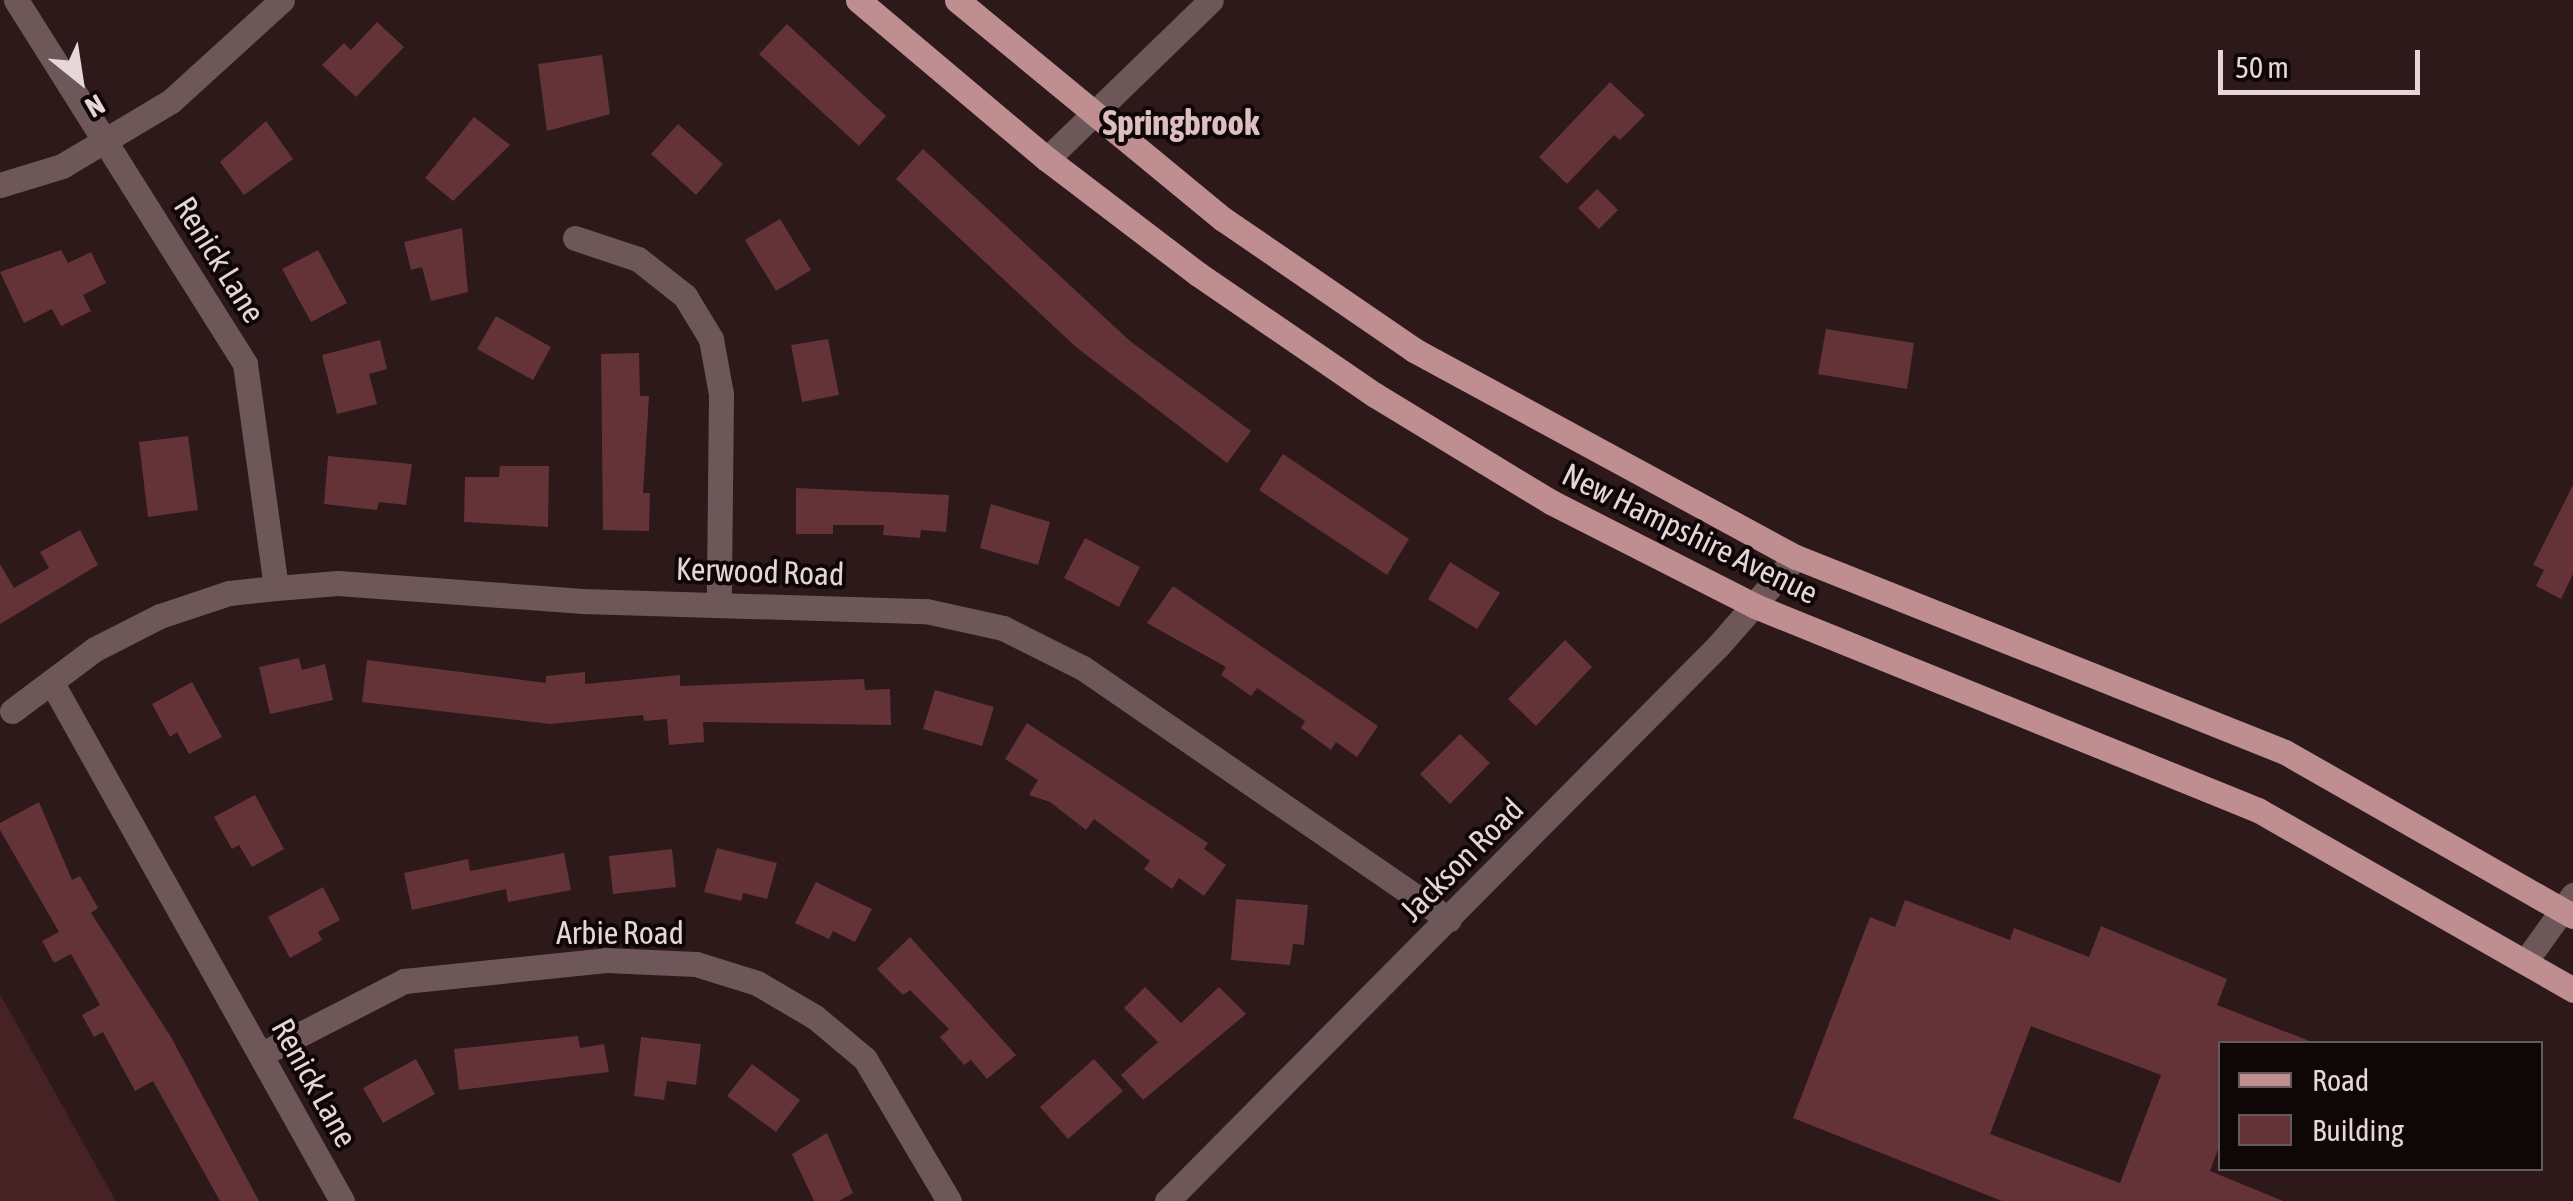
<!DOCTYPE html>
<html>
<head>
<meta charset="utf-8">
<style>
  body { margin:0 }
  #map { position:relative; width:2573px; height:1201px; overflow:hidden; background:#2d181a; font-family:"Asap Condensed",sans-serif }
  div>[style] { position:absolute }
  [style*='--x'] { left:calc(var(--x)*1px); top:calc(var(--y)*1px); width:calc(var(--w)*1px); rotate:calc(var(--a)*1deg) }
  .green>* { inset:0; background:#472225 }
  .building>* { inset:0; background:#633337 }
  .minor>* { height:25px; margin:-12.5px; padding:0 12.5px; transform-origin:12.5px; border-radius:12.5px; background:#6e5758 }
  .major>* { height:25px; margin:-12.5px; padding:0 12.5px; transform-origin:12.5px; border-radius:12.5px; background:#bf8e91 }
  span { translate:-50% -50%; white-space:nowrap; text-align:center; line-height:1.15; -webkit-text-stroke:8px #0f0707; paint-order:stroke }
  .street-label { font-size:32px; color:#e6d6d7 }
  .neighbourhood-label { font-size:35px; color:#ddbfc0; font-weight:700 }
  .legend { position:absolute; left:2218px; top:1041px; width:325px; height:130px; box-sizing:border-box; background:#0f0707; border:2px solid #655a5a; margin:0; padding:12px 18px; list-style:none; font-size:30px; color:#e6d6d7 }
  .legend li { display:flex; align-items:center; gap:20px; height:50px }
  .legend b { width:50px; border:2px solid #655a5a }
  .north { position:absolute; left:30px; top:30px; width:100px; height:100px; -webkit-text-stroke:8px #0f0707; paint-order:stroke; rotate:150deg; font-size:28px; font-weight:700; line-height:40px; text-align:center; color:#e6d6d7 }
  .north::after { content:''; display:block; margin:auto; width:35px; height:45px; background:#e6d6d7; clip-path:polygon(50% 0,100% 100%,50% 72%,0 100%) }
  .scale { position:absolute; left:2218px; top:50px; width:202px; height:45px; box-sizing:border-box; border:5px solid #e6d6d7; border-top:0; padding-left:12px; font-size:30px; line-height:35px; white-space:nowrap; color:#e6d6d7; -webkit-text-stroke:8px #0f0707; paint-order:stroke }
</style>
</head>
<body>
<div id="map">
  <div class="green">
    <div style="clip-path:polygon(0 994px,100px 1173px,116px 1201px,0 1201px)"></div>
  </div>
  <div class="building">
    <div style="clip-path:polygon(377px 22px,404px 47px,356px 97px,322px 65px,344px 43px,351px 50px)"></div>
    <div style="clip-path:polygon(787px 24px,886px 116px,859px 146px,759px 54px)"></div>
    <div style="clip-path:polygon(602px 55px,610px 114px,547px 131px,538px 64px)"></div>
    <div style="clip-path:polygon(1610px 82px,1645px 115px,1620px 140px,1614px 135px,1567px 184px,1539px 157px)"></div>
    <div style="clip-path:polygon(474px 117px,510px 145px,453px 201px,425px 178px)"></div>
    <div style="clip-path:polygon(266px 121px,293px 159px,244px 195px,220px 162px)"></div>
    <div style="clip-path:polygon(678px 124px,723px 164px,696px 195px,651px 154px)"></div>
    <div style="clip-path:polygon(923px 149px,1130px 341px,1251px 431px,1227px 463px,1076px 347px,896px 179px)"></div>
    <div style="clip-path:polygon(1597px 189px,1618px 210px,1599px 229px,1578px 208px)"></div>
    <div style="clip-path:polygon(780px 219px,811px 270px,776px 291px,745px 240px)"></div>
    <div style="clip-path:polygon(462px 228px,468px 292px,431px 301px,422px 267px,411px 270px,404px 242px)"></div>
    <div style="clip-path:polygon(61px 250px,68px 263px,91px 252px,106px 283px,83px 295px,91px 311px,61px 326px,52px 309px,24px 323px,0 272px)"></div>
    <div style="clip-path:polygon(318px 250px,347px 303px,311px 322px,282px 269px)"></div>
    <div style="clip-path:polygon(496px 316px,551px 347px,533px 380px,477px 349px)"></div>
    <div style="clip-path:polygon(1826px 329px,1914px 343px,1907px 389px,1818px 374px)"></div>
    <div style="clip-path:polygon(828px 339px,839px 395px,802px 402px,791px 345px)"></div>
    <div style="clip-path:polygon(380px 340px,387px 369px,369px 374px,377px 404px,337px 414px,322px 355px)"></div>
    <div style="clip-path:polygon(639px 353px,640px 396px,649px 396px,643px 493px,650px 493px,649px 531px,603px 530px,601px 354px)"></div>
    <div style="clip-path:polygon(188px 436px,198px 510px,148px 517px,139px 442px)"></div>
    <div style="clip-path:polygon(1283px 454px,1409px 539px,1387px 575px,1259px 490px)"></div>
    <div style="clip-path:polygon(328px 456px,412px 464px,406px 505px,379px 502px,377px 510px,324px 504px)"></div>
    <div style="clip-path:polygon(500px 466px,549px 466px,548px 527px,464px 522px,465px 477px,499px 477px)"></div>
    <div style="clip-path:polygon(2573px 485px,2573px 574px,2561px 599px,2536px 586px,2544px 570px,2533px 565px)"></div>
    <div style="clip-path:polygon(796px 488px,949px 495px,946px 532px,921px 530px,920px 538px,883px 535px,884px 525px,833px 525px,833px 534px,796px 534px)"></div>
    <div style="clip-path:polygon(991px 504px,1050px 522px,1038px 565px,980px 548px)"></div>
    <div style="clip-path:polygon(80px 530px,98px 565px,0 624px,0 564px,14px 588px,49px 568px,40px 552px)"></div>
    <div style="clip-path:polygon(1085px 538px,1140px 567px,1119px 607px,1064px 578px)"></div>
    <div style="clip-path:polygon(1450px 562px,1500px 593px,1477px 629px,1428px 599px)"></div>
    <div style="clip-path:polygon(1173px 586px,1378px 726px,1357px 757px,1336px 742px,1331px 750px,1301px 728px,1305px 721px,1257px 688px,1251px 696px,1221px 675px,1226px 667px,1147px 623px)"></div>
    <div style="clip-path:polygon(1565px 640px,1592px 667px,1536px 726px,1508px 699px)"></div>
    <div style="clip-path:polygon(299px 658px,302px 670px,325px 664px,333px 700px,270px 714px,259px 667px)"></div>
    <div style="clip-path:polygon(367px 660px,546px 683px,546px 676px,585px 672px,585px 684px,680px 675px,680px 686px,864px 679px,865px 690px,890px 689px,891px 725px,703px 722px,704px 742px,669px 745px,667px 719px,644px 721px,643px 715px,550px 724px,362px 702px)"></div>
    <div style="clip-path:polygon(192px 682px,222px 737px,189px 754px,177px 732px,170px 737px,152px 704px)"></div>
    <div style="clip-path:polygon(935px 690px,994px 707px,982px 746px,923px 729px)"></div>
    <div style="clip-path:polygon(1027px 723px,1208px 843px,1204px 849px,1226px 865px,1204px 896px,1179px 878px,1172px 889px,1144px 869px,1150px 861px,1094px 819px,1086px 830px,1050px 802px,1029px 795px,1038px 780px,1005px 759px)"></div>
    <div style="clip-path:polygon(1460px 734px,1490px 763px,1450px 804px,1420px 774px)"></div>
    <div style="clip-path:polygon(255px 795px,284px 849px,252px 867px,239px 845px,232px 849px,214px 817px)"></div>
    <div style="clip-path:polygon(39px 802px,72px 880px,80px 876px,98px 908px,91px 913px,171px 1037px,259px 1201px,220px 1201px,153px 1081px,135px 1091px,103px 1032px,94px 1037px,82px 1015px,100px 1005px,71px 954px,54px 963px,42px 941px,59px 932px,0 830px,0 823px)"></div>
    <div style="clip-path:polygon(717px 848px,777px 863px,767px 899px,743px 893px,741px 901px,704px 892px)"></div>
    <div style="clip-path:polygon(672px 849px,676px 887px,613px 894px,609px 856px)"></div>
    <div style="clip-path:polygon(564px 853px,571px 890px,508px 902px,506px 889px,412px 910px,404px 873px,468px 859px,470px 871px)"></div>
    <div style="clip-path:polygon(816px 882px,872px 909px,855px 942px,833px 931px,829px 939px,795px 923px)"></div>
    <div style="clip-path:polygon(323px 887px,340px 920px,318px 932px,322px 940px,290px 958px,268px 917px)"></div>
    <div style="clip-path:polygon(1236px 899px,1308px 905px,1304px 945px,1293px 944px,1290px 965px,1231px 960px)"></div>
    <div style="clip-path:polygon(evenodd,1905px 900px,2010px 940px,2014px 928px,2089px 957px,2101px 926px,2227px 979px,2217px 1005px,2312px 1042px,2220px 1044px,2220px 1144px,2210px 1171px,2283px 1201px,2002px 1201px,1793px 1118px,1870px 917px,1895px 927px,1905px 900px,2031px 1026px,2161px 1075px,2120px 1183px,1990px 1134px,2031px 1026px)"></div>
    <div style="clip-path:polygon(910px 937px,1016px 1055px,987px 1079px,971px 1060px,964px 1065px,940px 1037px,949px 1029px,910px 990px,903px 995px,877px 969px)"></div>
    <div style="clip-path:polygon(1145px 987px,1181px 1023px,1219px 987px,1246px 1014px,1143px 1100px,1121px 1075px,1158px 1042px,1124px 1008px)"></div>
    <div style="clip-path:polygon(578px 1036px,580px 1048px,604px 1044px,609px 1072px,459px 1090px,454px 1049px)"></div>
    <div style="clip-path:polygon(641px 1037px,701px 1044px,696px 1085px,667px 1081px,664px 1100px,634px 1096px)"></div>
    <div style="clip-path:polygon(416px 1059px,435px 1094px,383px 1123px,363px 1088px)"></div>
    <div style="clip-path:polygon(1094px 1059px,1123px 1091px,1068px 1139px,1040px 1107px)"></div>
    <div style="clip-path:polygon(752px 1064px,800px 1100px,776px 1132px,727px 1096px)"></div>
    <div style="clip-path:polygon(827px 1133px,853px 1193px,839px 1201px,814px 1201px,792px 1154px)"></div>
  </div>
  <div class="minor">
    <div style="--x:16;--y:0;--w:430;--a:57.8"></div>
    <div style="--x:245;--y:364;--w:226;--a:82.1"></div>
    <div style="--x:1047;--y:159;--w:228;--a:-44.1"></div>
    <div style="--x:0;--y:185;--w:65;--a:-17"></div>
    <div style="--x:62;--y:166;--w:127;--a:-30.8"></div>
    <div style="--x:171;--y:101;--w:150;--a:-42.3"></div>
    <div style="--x:575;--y:238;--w:66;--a:18.4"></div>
    <div style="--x:638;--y:259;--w:60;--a:38.2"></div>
    <div style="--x:685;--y:296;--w:50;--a:58.8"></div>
    <div style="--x:711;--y:339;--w:56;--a:79.7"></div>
    <div style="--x:721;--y:394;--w:207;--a:90.6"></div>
    <div style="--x:52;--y:683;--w:594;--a:60.76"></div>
    <div style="--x:12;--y:711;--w:104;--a:-36.8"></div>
    <div style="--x:95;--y:649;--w:73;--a:-26.9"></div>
    <div style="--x:160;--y:616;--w:73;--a:-18.4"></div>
    <div style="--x:229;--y:593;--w:47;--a:-6.1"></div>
    <div style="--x:276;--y:588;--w:62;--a:-4.6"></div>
    <div style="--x:338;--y:583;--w:245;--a:4.2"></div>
    <div style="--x:582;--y:601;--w:344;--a:1.7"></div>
    <div style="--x:926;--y:611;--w:79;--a:12.4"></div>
    <div style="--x:1003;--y:628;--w:89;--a:26.6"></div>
    <div style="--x:1083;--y:668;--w:444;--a:34.5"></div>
    <div style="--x:2527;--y:959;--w:79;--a:-54.3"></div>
    <div style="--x:262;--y:1054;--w:160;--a:-27.2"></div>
    <div style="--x:404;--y:981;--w:203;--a:-5.9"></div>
    <div style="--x:606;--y:960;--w:90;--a:2.5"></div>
    <div style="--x:696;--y:964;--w:64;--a:17.3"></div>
    <div style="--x:757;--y:983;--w:67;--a:30.4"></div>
    <div style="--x:815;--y:1017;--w:65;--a:40"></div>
    <div style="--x:865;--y:1059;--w:165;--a:59.4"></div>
    <div style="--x:1167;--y:1201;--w:782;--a:-45.21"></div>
    <div style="--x:1718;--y:646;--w:118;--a:-48.8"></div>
  </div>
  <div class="major">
    <div style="--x:858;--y:0;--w:247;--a:40.1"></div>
    <div style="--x:1047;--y:159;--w:190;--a:37.3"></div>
    <div style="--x:1198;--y:274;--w:214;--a:34.4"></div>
    <div style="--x:1375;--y:395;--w:206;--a:31.3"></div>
    <div style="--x:1551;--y:502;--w:229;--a:27"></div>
    <div style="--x:1755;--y:606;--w:543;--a:22.08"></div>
    <div style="--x:2258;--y:810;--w:363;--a:29.7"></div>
    <div style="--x:957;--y:0;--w:345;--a:39.5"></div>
    <div style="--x:1223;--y:219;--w:232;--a:34.4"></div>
    <div style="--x:1414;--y:350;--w:434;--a:28.5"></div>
    <div style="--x:1796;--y:557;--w:526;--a:21.74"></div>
    <div style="--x:2285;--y:752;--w:331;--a:29.7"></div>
  </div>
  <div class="street-label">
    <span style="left:219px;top:260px;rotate:58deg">Renick Lane</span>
    <span style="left:1690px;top:534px;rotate:26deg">New Hampshire Avenue</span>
    <span style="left:760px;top:572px;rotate:2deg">Kerwood Road</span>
    <span style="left:1462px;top:860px;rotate:-45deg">Jackson Road</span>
    <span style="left:620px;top:933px">Arbie Road</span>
    <span style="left:314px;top:1083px;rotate:61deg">Renick Lane</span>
  </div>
  <div class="neighbourhood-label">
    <span style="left:1181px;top:122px">Springbrook</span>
  </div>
  <ul class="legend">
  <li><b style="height:12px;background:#bf8e91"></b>Road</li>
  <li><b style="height:28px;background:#633337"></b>Building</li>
  </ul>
  <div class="north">N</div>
  <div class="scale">50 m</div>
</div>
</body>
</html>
